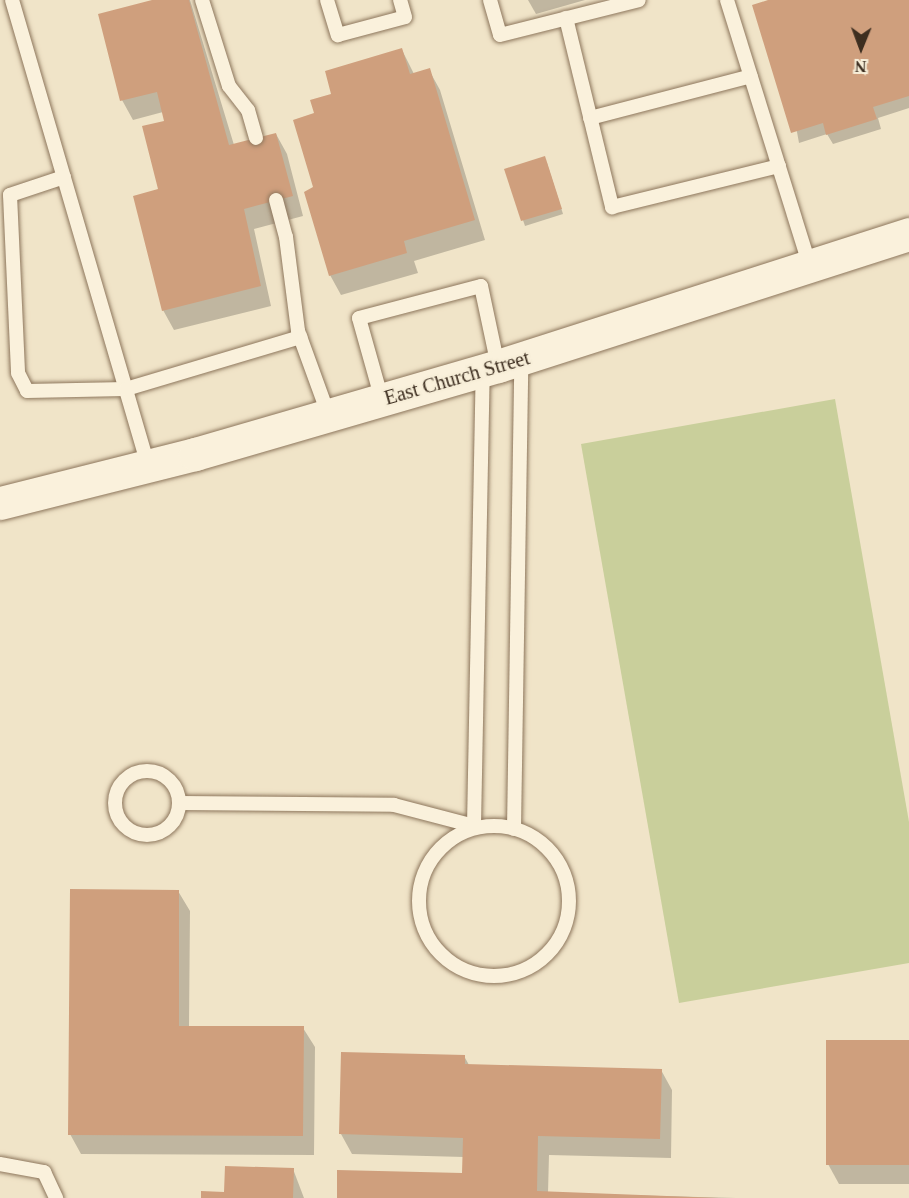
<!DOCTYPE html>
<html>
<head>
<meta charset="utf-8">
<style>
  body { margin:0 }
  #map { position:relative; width:909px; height:1198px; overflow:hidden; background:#f0e4c8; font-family:Georgia,serif }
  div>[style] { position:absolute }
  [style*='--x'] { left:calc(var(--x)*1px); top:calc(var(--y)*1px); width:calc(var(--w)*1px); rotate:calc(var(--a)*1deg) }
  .green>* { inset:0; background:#c9cf9b }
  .shadow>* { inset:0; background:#0003 }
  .building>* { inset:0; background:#cf9f7d }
  .roads { filter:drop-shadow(0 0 2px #8d765c) drop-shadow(0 0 2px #8d765c) }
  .service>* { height:14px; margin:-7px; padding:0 7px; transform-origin:7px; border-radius:7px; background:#faf1dc }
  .service>.ring { margin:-7px; padding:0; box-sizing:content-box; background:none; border:14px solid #faf1dc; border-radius:50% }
  .secondary>* { height:33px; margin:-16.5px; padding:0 16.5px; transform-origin:16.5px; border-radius:16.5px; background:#faf1dc }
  span { translate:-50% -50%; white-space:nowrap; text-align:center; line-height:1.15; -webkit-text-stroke:4.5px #f7eed8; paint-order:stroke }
  .street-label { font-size:20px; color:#3d2e20 }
  .north { position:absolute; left:831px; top:18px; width:60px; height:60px; -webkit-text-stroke:4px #f7eed8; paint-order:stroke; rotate:181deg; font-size:16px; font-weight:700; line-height:24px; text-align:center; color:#3d2e20 }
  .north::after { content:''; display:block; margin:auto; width:21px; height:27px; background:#3d2e20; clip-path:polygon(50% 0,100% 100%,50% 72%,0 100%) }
</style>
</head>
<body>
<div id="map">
  <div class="green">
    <div style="clip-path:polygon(835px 399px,909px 822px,909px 963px,679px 1003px,581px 444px)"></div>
  </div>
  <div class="shadow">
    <div style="clip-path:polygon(159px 0,190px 0,234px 145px,276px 134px,287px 154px,303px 216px,254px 229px,271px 306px,174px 330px,163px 310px,159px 191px,166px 122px,163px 112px,133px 120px,122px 100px)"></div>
    <div style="clip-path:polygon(528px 0,585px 0,536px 14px)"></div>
    <div style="clip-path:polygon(773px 0,909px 0,909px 108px,878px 118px,881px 129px,833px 144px,827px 134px,799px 143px)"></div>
    <div style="clip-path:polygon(402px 50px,414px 74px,429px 70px,440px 90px,485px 240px,414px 261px,418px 273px,341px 295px,330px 275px,315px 187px,316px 114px,333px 95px)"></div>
    <div style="clip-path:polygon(547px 163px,563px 214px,525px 226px,506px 170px)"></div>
    <div style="clip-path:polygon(178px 891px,190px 911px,189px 1027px,303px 1028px,315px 1047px,314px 1155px,81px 1154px,70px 1134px)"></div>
    <div style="clip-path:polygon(909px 1042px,909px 1184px,839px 1184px,828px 1164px)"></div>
    <div style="clip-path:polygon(464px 1056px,469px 1065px,661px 1070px,672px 1090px,671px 1158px,549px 1155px,548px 1193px,736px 1198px,338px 1198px,463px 1175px,464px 1157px,352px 1154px,341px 1134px)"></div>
    <div style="clip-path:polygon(293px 1169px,304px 1198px,203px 1198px,225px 1193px)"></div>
  </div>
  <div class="building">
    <div style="clip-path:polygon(152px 0,189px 0,229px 145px,276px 133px,293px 196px,244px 209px,261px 286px,162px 311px,133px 196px,158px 189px,142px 126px,164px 121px,157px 92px,120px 101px,98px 14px)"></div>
    <div style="clip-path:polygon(768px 0,909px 0,909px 96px,873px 107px,877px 119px,826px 135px,823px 123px,791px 133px,752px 5px)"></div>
    <div style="clip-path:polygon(402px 48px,410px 74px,430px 68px,475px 220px,404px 241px,407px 253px,329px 276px,304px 192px,313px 187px,293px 120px,314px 113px,310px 100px,331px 94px,325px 71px)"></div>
    <div style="clip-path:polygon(545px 156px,562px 209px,521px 221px,504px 169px)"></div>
    <div style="clip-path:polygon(70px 889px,179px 890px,179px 1026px,304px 1026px,303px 1136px,68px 1135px)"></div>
    <div style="clip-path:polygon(826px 1040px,909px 1040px,909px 1165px,826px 1165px)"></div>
    <div style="clip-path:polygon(341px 1052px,465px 1055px,465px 1064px,662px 1069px,660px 1139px,538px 1136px,537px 1191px,719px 1198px,337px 1198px,337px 1170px,462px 1173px,463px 1138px,339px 1134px)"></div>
    <div style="clip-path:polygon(225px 1166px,294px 1168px,293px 1198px,201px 1198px,201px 1191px,224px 1192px)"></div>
  </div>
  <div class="roads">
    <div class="service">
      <div style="--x:12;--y:0;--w:485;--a:73.7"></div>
      <div style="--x:202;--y:0;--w:90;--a:72.6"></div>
      <div style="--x:229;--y:86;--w:31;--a:52"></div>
      <div style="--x:248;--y:110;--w:29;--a:74"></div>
      <div style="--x:327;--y:0;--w:37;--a:73"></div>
      <div style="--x:338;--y:35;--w:69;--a:-15"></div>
      <div style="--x:405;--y:17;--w:18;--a:-106"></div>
      <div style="--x:490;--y:0;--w:36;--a:74"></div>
      <div style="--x:500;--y:35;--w:143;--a:-14.1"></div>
      <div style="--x:727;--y:0;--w:279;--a:72.7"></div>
      <div style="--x:566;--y:18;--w:195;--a:76.3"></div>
      <div style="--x:612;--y:207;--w:172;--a:-13.8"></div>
      <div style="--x:590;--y:118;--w:166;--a:-14.6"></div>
      <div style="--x:64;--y:177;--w:57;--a:161.6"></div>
      <div style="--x:10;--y:195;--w:178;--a:87.4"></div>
      <div style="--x:18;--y:373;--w:20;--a:63"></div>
      <div style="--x:27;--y:391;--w:99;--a:-1.2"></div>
      <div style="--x:126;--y:389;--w:182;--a:-16.6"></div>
      <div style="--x:276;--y:200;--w:38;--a:75"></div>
      <div style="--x:286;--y:237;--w:95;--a:82.7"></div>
      <div style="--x:298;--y:331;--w:90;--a:70"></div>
      <div style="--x:382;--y:400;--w:85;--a:-105.7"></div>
      <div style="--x:359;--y:318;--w:126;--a:-14.7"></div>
      <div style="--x:481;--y:286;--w:82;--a:78"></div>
      <div class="ring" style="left:115px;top:771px;width:50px;height:50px"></div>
      <div style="--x:180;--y:803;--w:214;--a:0.5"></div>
      <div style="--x:394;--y:805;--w:83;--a:14.7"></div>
      <div style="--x:474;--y:826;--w:456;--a:-88.9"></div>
      <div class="ring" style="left:419px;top:826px;width:136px;height:136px"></div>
      <div style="--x:514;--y:829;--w:469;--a:-89.1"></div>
      <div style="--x:0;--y:1164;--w:45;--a:10.3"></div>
      <div style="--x:44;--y:1172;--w:29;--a:65"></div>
    </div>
    <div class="secondary">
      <div style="--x:0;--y:503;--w:201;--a:-14.1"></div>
      <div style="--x:195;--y:454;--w:316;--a:-16.2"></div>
      <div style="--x:498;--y:366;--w:432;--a:-17.8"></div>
    </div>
  </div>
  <div class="street-label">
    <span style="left:457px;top:378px;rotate:-16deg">East Church Street</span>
  </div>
  <div class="north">N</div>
</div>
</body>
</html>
